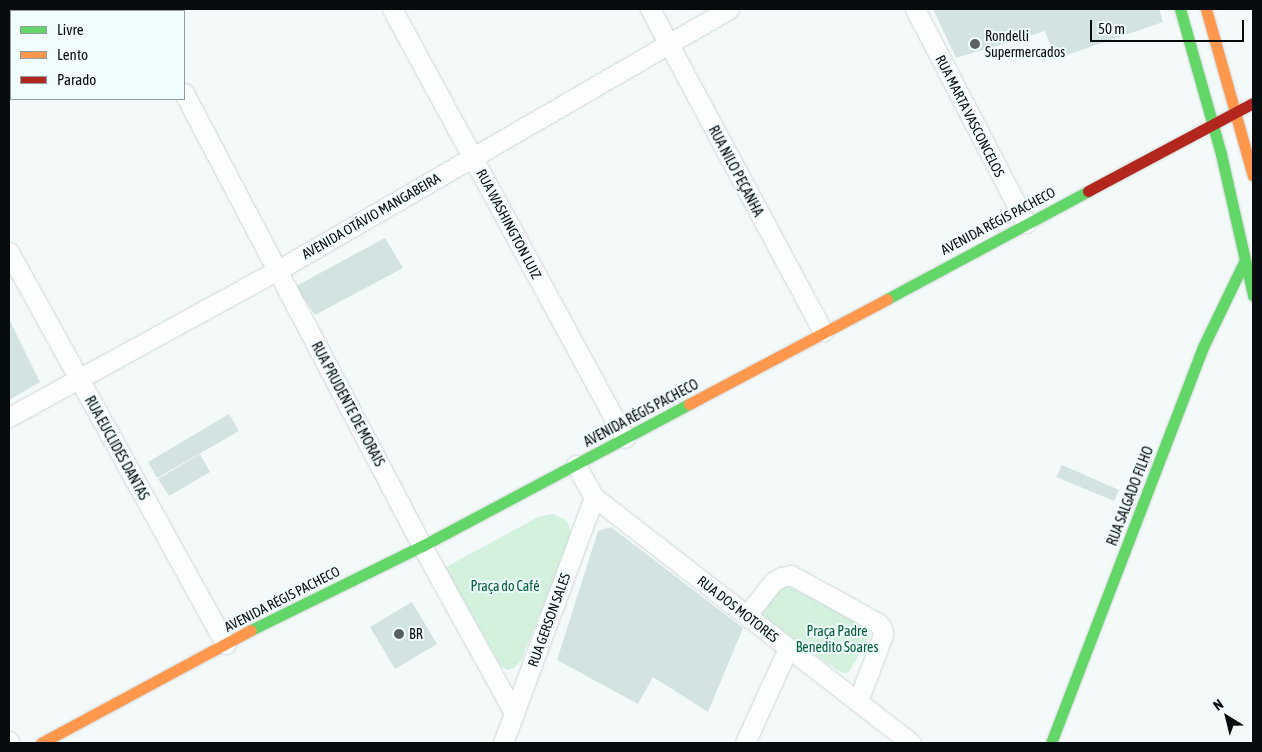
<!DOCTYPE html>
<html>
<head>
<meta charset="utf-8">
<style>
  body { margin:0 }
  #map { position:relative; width:1262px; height:752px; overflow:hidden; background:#f4fafa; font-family:"Asap Condensed",sans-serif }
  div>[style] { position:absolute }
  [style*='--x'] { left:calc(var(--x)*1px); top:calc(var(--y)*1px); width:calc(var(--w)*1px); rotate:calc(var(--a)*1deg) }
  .green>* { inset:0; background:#d4f1de }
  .building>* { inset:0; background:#d2e3e1 }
  .roads { filter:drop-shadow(0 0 1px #d0d6d7) drop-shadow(0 0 1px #d0d6d7) }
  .street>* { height:19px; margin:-9.5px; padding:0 9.5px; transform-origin:9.5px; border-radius:9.5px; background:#fdfefe }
  .fast>* { height:11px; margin:-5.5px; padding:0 5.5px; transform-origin:5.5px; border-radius:5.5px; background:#63d668 }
  .slow>* { height:11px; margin:-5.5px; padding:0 5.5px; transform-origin:5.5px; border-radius:5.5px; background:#ff974d }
  .jam>* { height:11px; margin:-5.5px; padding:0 5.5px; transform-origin:5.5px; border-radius:5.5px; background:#b3261e }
  .dots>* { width:14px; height:14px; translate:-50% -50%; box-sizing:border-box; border:2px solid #f0fcfe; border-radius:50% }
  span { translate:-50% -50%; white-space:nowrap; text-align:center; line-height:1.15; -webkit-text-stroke:4px #f0fcfe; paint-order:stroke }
  .poi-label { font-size:14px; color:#070d0e }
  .left { translate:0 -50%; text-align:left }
  .street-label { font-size:14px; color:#070d0e }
  .park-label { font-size:14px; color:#026134 }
  .frame { position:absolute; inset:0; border:10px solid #070d0e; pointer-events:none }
  .legend { position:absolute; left:10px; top:10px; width:175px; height:90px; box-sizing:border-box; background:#f0fcfe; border:1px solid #939c9e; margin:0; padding:6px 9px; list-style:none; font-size:15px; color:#070d0e }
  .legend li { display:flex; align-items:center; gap:10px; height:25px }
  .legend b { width:25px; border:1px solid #939c9e }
  .north { position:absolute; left:1202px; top:692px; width:50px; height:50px; -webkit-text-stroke:4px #f0fcfe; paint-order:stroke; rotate:324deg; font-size:14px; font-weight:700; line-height:20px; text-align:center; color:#070d0e }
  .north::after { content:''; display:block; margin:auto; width:18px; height:22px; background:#070d0e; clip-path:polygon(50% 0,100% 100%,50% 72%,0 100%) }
  .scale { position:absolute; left:1090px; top:20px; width:154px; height:22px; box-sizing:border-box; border:2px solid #070d0e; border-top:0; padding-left:6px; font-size:15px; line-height:18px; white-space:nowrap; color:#070d0e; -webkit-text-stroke:4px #f0fcfe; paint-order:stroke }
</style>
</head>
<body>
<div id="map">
  <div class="green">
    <div style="clip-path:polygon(553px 514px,567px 521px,572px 535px,521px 661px,514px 668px,507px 670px,501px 666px,444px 568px,540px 516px)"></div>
    <div style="clip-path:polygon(777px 585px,786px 585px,868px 626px,870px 633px,869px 638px,849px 672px,844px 673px,837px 670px,763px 618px,760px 612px)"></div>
  </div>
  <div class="building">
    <div style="clip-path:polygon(933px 9px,1159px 9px,1163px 22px,1055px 59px,1045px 31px,956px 58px)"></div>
    <div style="clip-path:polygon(385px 238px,403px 268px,315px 315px,296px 286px)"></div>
    <div style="clip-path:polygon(9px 319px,40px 382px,9px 400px)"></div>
    <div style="clip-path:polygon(229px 414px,239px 431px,157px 478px,148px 462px)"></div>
    <div style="clip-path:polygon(200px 454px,210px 472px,169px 496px,158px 479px)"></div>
    <div style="clip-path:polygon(1062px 465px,1119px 490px,1114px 501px,1056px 477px)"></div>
    <div style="clip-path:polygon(611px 527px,743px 628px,708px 712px,653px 677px,638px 704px,557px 660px,598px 531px)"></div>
    <div style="clip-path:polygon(412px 602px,437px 644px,395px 669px,370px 627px)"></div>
  </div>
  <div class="roads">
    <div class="street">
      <div style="--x:139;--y:9;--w:2;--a:63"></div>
      <div style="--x:392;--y:9;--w:488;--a:61.5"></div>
      <div style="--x:650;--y:9;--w:366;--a:61.8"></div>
      <div style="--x:915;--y:9;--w:241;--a:62.6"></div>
      <div style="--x:184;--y:93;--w:512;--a:62.28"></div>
      <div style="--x:422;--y:546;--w:191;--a:61.1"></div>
      <div style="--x:9;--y:252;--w:448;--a:61.1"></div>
      <div style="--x:9;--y:417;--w:307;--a:-28.7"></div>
      <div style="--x:278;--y:270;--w:521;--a:-30.06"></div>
      <div style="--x:576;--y:465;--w:37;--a:61"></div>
      <div style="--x:594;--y:497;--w:401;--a:37.8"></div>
      <div style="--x:747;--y:615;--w:42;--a:-51.8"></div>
      <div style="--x:773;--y:582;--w:9;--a:-32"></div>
      <div style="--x:781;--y:577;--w:10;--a:-11"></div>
      <div style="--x:791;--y:575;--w:99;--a:28.9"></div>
      <div style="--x:878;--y:623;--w:6;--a:51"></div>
      <div style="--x:882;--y:628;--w:7;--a:82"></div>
      <div style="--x:883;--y:635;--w:71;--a:110.7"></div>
      <div style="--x:9;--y:741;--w:2;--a:63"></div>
      <div style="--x:503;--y:743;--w:262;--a:-69.7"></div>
      <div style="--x:745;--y:743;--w:104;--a:-65.6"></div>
    </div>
    <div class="fast">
      <div style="--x:1180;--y:9;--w:151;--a:74.2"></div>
      <div style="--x:1221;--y:154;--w:145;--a:77.2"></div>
      <div style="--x:116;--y:11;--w:4;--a:-27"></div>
      <div style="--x:9;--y:72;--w:3;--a:-45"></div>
      <div style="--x:887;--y:299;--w:228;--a:-28.2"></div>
      <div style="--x:251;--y:630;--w:191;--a:-26.2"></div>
      <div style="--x:422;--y:546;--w:302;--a:-28"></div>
      <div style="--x:1051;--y:743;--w:424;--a:-69"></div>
      <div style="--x:1203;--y:347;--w:94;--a:-64.2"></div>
    </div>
    <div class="slow">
      <div style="--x:1206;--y:9;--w:173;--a:74.3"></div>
      <div style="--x:689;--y:404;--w:224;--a:-27.9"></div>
      <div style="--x:41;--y:743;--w:238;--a:-28.3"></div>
    </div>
    <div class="jam">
      <div style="--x:1088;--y:191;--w:187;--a:-28.1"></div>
    </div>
  </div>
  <div class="dots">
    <div style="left:975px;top:44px;background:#5a6061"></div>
    <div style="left:399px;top:634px;background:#5a6061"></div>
  </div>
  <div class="poi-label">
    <span class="left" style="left:985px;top:44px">Rondelli<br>Supermercados</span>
    <span class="left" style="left:409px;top:634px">BR</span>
  </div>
  <div class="street-label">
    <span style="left:970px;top:116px;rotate:63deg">RUA MARTA VASCONCELOS</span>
    <span style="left:736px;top:171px;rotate:62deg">RUA NILO PEÇANHA</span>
    <span style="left:371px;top:216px;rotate:-30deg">AVENIDA OTÁVIO MANGABEIRA</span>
    <span style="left:998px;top:221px;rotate:-28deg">AVENIDA RÉGIS PACHECO</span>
    <span style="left:509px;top:224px;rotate:62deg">RUA WASHINGTON LUIZ</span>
    <span style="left:348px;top:404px;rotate:62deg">RUA PRUDENTE DE MORAIS</span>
    <span style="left:641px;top:413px;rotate:-28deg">AVENIDA RÉGIS PACHECO</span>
    <span style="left:117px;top:448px;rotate:61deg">RUA EUCLIDES DANTAS</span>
    <span style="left:1130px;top:496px;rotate:-69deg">RUA SALGADO FILHO</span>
    <span style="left:282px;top:599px;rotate:-27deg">AVENIDA RÉGIS PACHECO</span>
    <span style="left:738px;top:609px;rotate:38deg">RUA DOS MOTORES</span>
    <span style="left:549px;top:620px;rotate:-70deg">RUA GERSON SALES</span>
  </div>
  <div class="park-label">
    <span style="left:505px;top:586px">Praça do Café</span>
    <span style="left:837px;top:639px">Praça Padre<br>Benedito Soares</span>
  </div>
  <div class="frame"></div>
  <ul class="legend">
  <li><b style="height:6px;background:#63d668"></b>Livre</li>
  <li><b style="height:6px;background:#ff974d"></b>Lento</li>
  <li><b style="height:6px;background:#b3261e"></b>Parado</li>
  </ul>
  <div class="north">N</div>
  <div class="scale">50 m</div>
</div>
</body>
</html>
